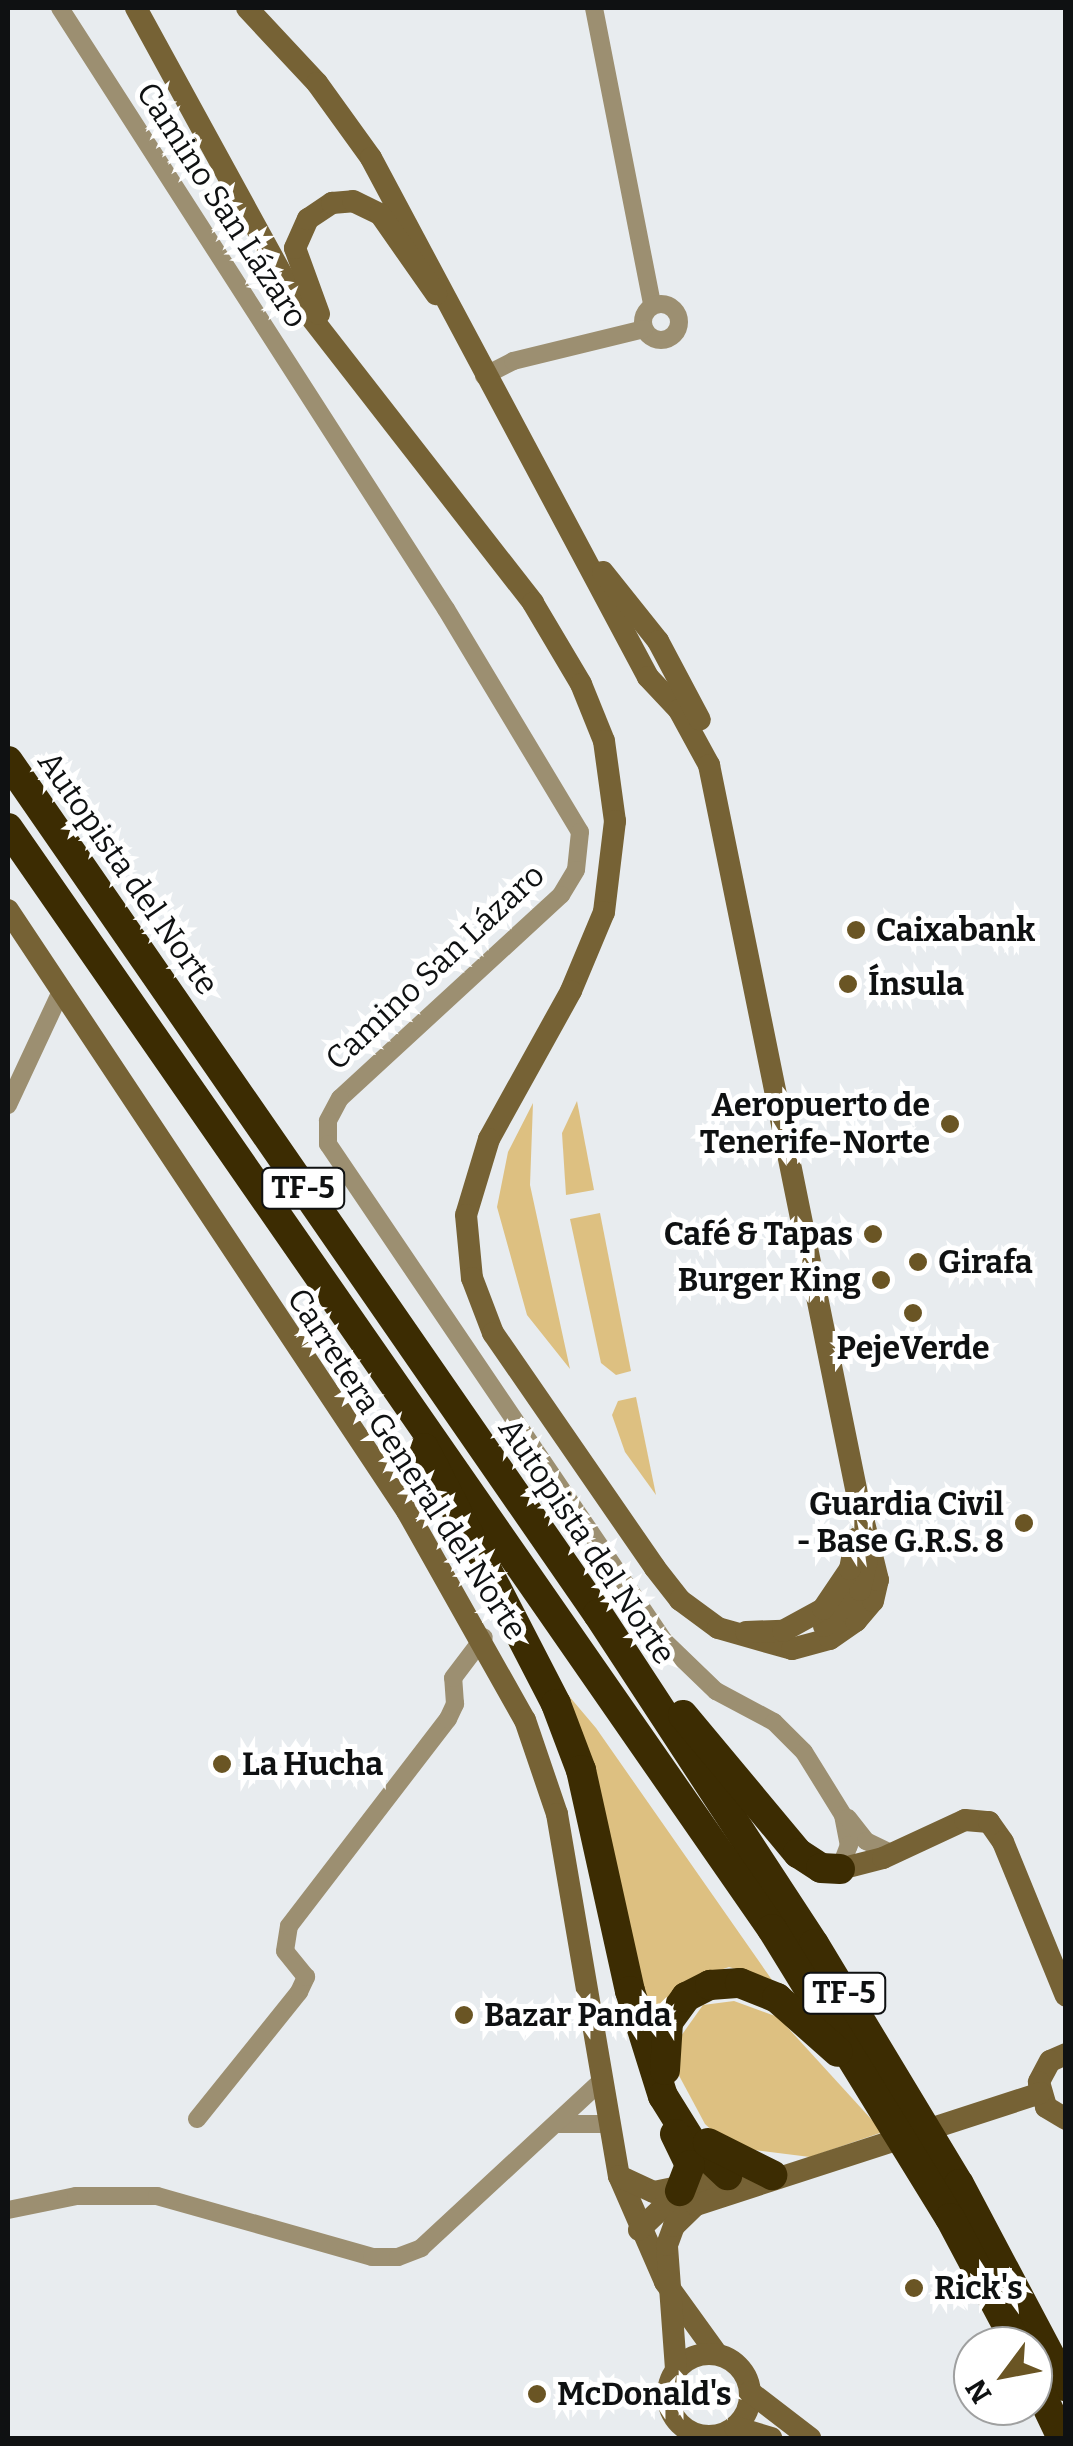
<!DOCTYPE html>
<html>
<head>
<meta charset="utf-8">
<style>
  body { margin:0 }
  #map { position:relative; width:1073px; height:2446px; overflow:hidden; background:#e8ecef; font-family:Bitter,serif }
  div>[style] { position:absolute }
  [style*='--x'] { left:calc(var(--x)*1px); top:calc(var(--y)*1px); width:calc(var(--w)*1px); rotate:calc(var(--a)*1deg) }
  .green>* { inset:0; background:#ddc081 }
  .minor>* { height:18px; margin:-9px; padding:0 9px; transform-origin:9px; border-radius:9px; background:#9c8f71 }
  .minor>.ring { margin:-9px; padding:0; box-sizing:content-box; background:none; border:18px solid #9c8f71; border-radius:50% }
  .secondary>* { height:22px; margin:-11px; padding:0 11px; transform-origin:11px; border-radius:11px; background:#766235 }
  .secondary>.ring { margin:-11px; padding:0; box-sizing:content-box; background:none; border:22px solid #766235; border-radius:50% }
  .motorway>* { height:30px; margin:-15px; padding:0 15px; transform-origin:15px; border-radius:15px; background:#3c2c02 }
  .dots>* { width:28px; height:28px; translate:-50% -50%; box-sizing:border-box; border:5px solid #fff; border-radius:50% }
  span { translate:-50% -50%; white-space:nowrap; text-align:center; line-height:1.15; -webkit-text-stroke:10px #fff; paint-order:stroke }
  .shield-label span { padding:2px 8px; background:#fff; border:2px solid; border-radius:8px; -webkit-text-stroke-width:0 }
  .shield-label { font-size:30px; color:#0f1112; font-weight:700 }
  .street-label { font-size:32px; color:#0f1112 }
  .poi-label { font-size:32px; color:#0f1112; font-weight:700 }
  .left { translate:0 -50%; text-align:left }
  .right { translate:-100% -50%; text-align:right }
  .frame { position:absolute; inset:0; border:10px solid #0f1112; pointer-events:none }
  .north { position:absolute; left:953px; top:2326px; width:100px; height:100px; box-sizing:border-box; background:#fff; border:2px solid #9fa0a0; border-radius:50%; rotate:238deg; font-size:28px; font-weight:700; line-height:40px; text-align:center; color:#0f1112 }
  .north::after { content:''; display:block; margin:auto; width:35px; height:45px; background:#6a5524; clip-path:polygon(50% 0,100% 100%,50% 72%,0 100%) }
</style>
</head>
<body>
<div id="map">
  <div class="green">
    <div style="clip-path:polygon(577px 1101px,594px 1190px,566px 1195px,562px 1133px)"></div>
    <div style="clip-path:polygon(533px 1103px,530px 1185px,570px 1369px,527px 1315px,497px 1207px,508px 1152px)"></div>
    <div style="clip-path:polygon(600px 1213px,631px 1371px,616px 1375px,601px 1363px,570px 1219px)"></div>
    <div style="clip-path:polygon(636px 1397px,656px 1495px,625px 1452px,612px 1415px,618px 1401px)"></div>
    <div style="clip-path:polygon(563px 1689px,596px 1728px,772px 1980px,729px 1967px,699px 1977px,654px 2027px)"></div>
    <div style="clip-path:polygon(734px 2001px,778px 2017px,883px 2132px,810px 2157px,730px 2147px,705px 2124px,676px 2070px,681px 2036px,703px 2005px)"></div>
  </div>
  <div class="minor">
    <div style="--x:60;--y:8;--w:714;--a:57.29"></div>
    <div style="--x:446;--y:609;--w:260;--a:59"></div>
    <div style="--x:580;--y:832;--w:38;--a:96"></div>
    <div style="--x:576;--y:870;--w:29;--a:121"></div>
    <div style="--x:561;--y:895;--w:300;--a:137.4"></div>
    <div style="--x:340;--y:1098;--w:26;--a:118"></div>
    <div style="--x:328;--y:1121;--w:23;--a:90"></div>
    <div style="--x:328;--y:1144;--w:600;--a:55.94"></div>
    <div style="--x:664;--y:1641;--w:72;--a:43.9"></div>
    <div style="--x:716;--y:1691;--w:66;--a:28.1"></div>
    <div style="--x:774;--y:1722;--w:42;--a:45"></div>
    <div style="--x:804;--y:1752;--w:74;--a:58.2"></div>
    <div style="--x:843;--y:1815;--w:31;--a:79"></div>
    <div style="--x:849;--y:1845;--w:26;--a:111"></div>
    <div style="--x:594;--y:8;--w:303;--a:78.9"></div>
    <div class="ring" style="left:643px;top:304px;width:18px;height:18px"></div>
    <div style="--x:484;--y:376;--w:33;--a:-27"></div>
    <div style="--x:513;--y:361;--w:135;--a:-13.7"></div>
    <div style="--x:8;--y:1105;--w:128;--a:-65"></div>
    <div style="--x:848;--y:1818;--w:29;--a:52"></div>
    <div style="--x:866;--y:1841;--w:30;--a:26"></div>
    <div style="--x:197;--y:2119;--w:163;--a:-51.2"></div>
    <div style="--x:299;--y:1992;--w:17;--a:-65"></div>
    <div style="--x:306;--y:1977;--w:33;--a:-129"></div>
    <div style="--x:285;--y:1951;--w:25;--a:-81"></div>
    <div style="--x:289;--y:1926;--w:261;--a:-52.5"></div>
    <div style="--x:448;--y:1719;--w:17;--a:-65"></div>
    <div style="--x:455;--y:1704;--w:26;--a:-94"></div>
    <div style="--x:453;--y:1678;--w:51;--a:-52.9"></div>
    <div style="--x:558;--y:2124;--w:48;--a:0"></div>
    <div style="--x:8;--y:2210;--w:69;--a:-11.6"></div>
    <div style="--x:76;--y:2196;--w:81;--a:0"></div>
    <div style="--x:157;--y:2196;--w:223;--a:15.8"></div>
    <div style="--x:372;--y:2257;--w:26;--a:0"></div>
    <div style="--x:398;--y:2257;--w:25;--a:-21"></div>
    <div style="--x:421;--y:2248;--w:244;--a:-42.8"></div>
  </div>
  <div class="secondary">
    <div style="--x:136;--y:8;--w:325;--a:61.3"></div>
    <div style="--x:292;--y:293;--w:393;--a:52.1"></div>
    <div style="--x:533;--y:603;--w:94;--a:59.3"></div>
    <div style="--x:581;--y:684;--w:61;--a:68"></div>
    <div style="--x:604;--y:741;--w:81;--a:82.2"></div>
    <div style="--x:615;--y:821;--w:92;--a:96.9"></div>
    <div style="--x:604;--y:912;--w:86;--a:112.7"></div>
    <div style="--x:571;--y:991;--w:169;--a:119"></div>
    <div style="--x:489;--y:1139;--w:79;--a:106.8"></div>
    <div style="--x:466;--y:1215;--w:63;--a:84.6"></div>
    <div style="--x:472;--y:1278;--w:59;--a:69.1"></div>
    <div style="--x:493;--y:1333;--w:285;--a:55.4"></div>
    <div style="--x:655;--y:1568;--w:41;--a:52"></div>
    <div style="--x:680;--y:1600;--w:47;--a:36.4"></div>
    <div style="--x:718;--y:1628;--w:77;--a:15.8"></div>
    <div style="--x:792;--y:1649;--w:39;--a:-15"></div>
    <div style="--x:830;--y:1639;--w:32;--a:-35"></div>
    <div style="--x:856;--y:1621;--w:26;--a:-50"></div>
    <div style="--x:873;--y:1601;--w:22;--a:-77"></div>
    <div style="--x:878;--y:1580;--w:72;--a:-103.7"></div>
    <div style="--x:247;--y:8;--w:103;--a:47"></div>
    <div style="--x:317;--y:83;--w:92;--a:54.2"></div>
    <div style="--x:371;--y:158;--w:588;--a:61.91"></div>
    <div style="--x:648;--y:677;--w:45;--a:46.8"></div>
    <div style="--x:679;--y:710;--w:63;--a:61.4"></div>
    <div style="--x:709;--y:765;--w:773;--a:78.52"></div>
    <div style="--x:319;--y:314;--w:70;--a:-110"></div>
    <div style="--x:295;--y:248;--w:32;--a:-66"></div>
    <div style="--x:308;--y:219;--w:29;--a:-34"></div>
    <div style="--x:332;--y:203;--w:21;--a:-5"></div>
    <div style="--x:353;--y:201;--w:30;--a:26"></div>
    <div style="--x:380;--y:214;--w:98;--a:55"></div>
    <div style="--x:603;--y:572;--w:88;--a:51.4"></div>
    <div style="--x:658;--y:641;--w:89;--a:62"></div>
    <div style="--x:8;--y:910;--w:721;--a:56.42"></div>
    <div style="--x:407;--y:1511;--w:240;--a:60.6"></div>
    <div style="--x:525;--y:1720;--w:99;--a:71.2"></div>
    <div style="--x:557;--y:1814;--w:367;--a:80.3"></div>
    <div style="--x:619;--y:2176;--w:116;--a:66.5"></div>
    <div style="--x:665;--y:2282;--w:89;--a:54.2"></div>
    <div style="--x:824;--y:1626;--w:51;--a:-45"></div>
    <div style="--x:860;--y:1590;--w:32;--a:-77"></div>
    <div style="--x:746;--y:1632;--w:37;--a:-2"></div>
    <div style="--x:783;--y:1631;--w:46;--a:-28.8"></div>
    <div style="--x:823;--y:1609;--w:48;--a:-56"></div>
    <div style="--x:850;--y:1569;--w:31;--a:-79"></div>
    <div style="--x:840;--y:1869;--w:44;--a:-14.3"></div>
    <div style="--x:883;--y:1858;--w:90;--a:-24.9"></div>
    <div style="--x:965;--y:1820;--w:24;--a:5"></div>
    <div style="--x:989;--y:1822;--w:24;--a:55"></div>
    <div style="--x:1003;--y:1842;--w:166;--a:67.8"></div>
    <div style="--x:1066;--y:2054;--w:17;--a:156"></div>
    <div style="--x:1050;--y:2061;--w:24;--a:118"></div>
    <div style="--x:1039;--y:2082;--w:26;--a:74"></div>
    <div style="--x:1046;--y:2107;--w:23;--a:31"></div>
    <div style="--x:619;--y:2176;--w:38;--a:25"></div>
    <div style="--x:654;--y:2192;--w:84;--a:-11.7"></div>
    <div style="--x:639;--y:2230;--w:57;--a:-43.6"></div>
    <div class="ring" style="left:668px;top:2354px;width:60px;height:60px"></div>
    <div style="--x:676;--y:2369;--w:124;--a:-94.2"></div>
    <div style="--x:667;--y:2245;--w:20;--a:-70"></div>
    <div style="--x:674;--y:2226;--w:30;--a:-44"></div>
    <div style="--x:696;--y:2205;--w:362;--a:-18"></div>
    <div style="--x:750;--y:2392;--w:76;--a:37.5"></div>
    <div style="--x:735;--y:2427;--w:38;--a:17"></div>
  </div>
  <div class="motorway">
    <div style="--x:8;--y:761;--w:1037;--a:55.33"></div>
    <div style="--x:598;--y:1614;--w:394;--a:56.8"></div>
    <div style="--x:814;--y:1944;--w:280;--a:58.9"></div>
    <div style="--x:959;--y:2184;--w:229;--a:62.1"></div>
    <div style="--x:8;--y:828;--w:1340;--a:55.24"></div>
    <div style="--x:772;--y:1929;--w:339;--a:58.4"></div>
    <div style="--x:950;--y:2218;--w:145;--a:62"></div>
    <div style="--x:424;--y:1448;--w:288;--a:62.7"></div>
    <div style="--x:556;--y:1704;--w:71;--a:69.3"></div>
    <div style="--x:581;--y:1770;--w:226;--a:77.5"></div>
    <div style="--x:630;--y:1991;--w:110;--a:72.6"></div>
    <div style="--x:663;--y:2096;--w:53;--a:58.1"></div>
    <div style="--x:691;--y:2141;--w:50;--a:43.4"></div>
    <div style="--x:683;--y:1715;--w:180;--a:50.2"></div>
    <div style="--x:798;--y:1853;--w:27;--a:33"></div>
    <div style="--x:821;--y:1868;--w:19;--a:3"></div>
    <div style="--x:665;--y:2070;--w:48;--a:-86.4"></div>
    <div style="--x:668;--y:2022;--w:31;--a:-54"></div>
    <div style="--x:686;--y:1997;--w:27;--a:-27"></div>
    <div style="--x:710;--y:1985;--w:30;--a:-4"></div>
    <div style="--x:740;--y:1983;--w:40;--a:22"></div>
    <div style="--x:777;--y:1998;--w:81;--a:41.5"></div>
    <div style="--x:675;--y:2134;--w:34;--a:64"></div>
    <div style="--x:690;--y:2165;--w:28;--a:111"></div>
    <div style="--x:708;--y:2143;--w:72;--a:26.6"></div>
    <div style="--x:1033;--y:2377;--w:68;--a:64.6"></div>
  </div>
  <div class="dots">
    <div style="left:856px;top:930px;background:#6a5524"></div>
    <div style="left:848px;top:984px;background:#6a5524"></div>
    <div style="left:950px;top:1124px;background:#6a5524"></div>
    <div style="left:873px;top:1234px;background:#6a5524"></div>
    <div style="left:918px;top:1262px;background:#6a5524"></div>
    <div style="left:881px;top:1280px;background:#6a5524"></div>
    <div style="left:913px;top:1313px;background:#6a5524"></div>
    <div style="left:1024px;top:1523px;background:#6a5524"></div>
    <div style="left:222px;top:1764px;background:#6a5524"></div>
    <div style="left:464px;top:2015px;background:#6a5524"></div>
    <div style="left:914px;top:2288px;background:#6a5524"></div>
    <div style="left:537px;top:2394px;background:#6a5524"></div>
  </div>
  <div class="shield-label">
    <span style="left:303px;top:1188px">TF-5</span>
    <span style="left:844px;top:1993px">TF-5</span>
  </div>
  <div class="street-label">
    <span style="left:222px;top:205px;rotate:57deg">Camino San Lázaro</span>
    <span style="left:128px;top:873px;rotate:55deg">Autopista del Norte</span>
    <span style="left:435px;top:967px;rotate:-43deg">Camino San Lázaro</span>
    <span style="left:407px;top:1464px;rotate:57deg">Carretera General del Norte</span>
    <span style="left:587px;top:1541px;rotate:56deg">Autopista del Norte</span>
  </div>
  <div class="poi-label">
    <span class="left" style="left:876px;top:930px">Caixabank</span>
    <span class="left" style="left:868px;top:984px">Ínsula</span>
    <span class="right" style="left:930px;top:1124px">Aeropuerto de<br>Tenerife-Norte</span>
    <span class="right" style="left:853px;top:1234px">Café &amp; Tapas</span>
    <span class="left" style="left:938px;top:1262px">Girafa</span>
    <span class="right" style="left:861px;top:1280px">Burger King</span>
    <span style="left:913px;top:1348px">PejeVerde</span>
    <span class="right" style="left:1004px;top:1523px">Guardia Civil<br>- Base G.R.S. 8</span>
    <span class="left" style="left:242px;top:1764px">La Hucha</span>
    <span class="left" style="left:484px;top:2015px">Bazar Panda</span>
    <span class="left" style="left:934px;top:2288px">Rick's</span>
    <span class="left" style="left:557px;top:2394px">McDonald's</span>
  </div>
  <div class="frame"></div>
  <div class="north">N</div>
</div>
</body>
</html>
